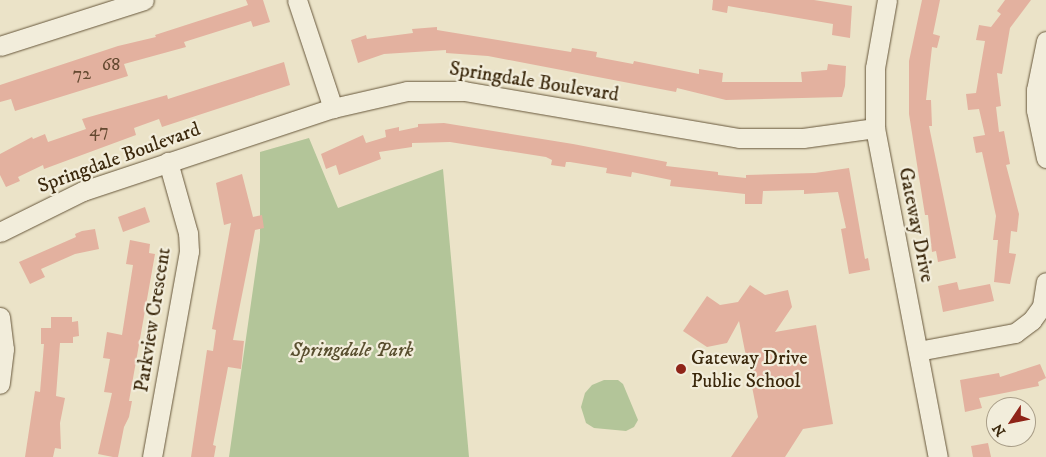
<!DOCTYPE html>
<html>
<head>
<meta charset="utf-8">
<style>
  body { margin:0 }
  #map { position:relative; width:1046px; height:457px; overflow:hidden; background:#ebe3c8; font-family:"IM FELL DW Pica",serif }
  div>[style] { position:absolute }
  [style*='--x'] { left:calc(var(--x)*1px); top:calc(var(--y)*1px); width:calc(var(--w)*1px); rotate:calc(var(--a)*1deg) }
  .green>* { inset:0; background:#b3c599 }
  .building>* { inset:0; background:#e3b19f }
  .roads { filter:drop-shadow(0 0 1px #67573b) drop-shadow(0 0 1px #67573b) }
  .minor>* { height:19px; margin:-9.5px; padding:0 9.5px; transform-origin:9.5px; border-radius:9.5px; background:#f2eddb }
  .dots>* { width:14px; height:14px; translate:-50% -50%; box-sizing:border-box; border:2px solid #f2eddb; border-radius:50% }
  span { translate:-50% -50%; white-space:nowrap; text-align:center; line-height:1.15; -webkit-text-stroke:4.5px #f2eddb; paint-order:stroke }
  .number-label { font-size:18px; color:#654a31 }
  .number-label span { -webkit-text-stroke-width:0 }
  .street-label { font-size:20px; color:#3b280c }
  .park-label { font-size:20px; color:#594f2f; font-style:italic }
  .poi-label { font-size:20px; color:#3b280c }
  .left { translate:0 -50%; text-align:left }
  .north { position:absolute; left:986px; top:397px; width:50px; height:50px; box-sizing:border-box; background:#f2eddb; border:1px solid #a99e88; border-radius:50%; rotate:236deg; font-size:14px; font-weight:700; line-height:20px; text-align:center; color:#3b280c }
  .north::after { content:''; display:block; margin:auto; width:18px; height:22px; background:#8f2418; clip-path:polygon(50% 0,100% 100%,50% 72%,0 100%) }
</style>
</head>
<body>
<div id="map">
  <div class="green">
    <div style="clip-path:polygon(309px 138px,338px 208px,443px 169px,469px 457px,229px 457px,260px 240px,260px 152px)"></div>
    <div style="clip-path:polygon(604px 380px,618px 380px,623px 384px,638px 420px,634px 427px,626px 431px,594px 428px,586px 423px,581px 407px,585px 393px,592px 385px)"></div>
  </div>
  <div class="building">
    <div style="clip-path:polygon(246px 0,263px 0,270px 22px,253px 27px,251px 21px,184px 42px,186px 47px,124px 64px,128px 76px,44px 102px,15px 111px,11px 99px,0 102px,0 85px,118px 46px,156px 37px,155px 35px,248px 5px)"></div>
    <div style="clip-path:polygon(713px 0,814px 0,852px 6px,850px 38px,832px 35px,833px 24px,728px 6px,727px 13px,712px 10px)"></div>
    <div style="clip-path:polygon(922px 0,940px 0,933px 34px,940px 36px,937px 48px,932px 47px,926px 100px,931px 100px,932px 126px,929px 126px,956px 258px,938px 262px,936px 251px,932px 252px,928px 215px,925px 215px,909px 114px,909px 61px)"></div>
    <div style="clip-path:polygon(1005px 0,1031px 0,1010px 28px,1002px 74px,997px 73px,1001px 106px,996px 107px,999px 132px,1004px 131px,1010px 164px,1006px 165px,1019px 214px,1017px 232px,1011px 231px,1009px 253px,1016px 254px,1010px 284px,994px 282px,998px 240px,993px 240px,996px 216px,982px 152px,976px 153px,973px 137px,985px 135px,979px 109px,968px 110px,966px 94px,976px 93px,985px 41px,976px 40px,979px 25px,991px 27px,1001px 14px,997px 11px)"></div>
    <div style="clip-path:polygon(437px 27px,437px 30px,571px 52px,572px 48px,597px 52px,596px 57px,633px 64px,634px 61px,699px 74px,699px 69px,723px 73px,722px 82px,802px 82px,801px 72px,827px 70px,828px 64px,846px 66px,845px 86px,842px 97px,726px 100px,677px 88px,676px 92px,488px 56px,446px 53px,446px 50px,384px 54px,358px 63px,351px 40px,366px 35px,367px 39px,413px 33px,412px 29px)"></div>
    <div style="clip-path:polygon(284px 62px,290px 85px,162px 127px,159px 119px,134px 128px,136px 135px,44px 169px,43px 165px,18px 177px,20px 181px,6px 187px,0 175px,0 154px,32px 137px,33px 139px,45px 134px,48px 142px,86px 129px,82px 119px,167px 95px,168px 99px)"></div>
    <div style="clip-path:polygon(444px 123px,573px 144px,667px 162px,666px 166px,718px 172px,718px 175px,746px 178px,746px 175px,815px 173px,849px 168px,865px 259px,868px 258px,870px 270px,849px 274px,841px 229px,846px 228px,838px 192px,804px 194px,804px 190px,763px 191px,762px 204px,745px 204px,745px 194px,670px 186px,671px 180px,632px 172px,631px 177px,606px 173px,607px 168px,570px 162px,566px 162px,565px 167px,551px 165px,552px 160px,546px 157px,450px 142px,412px 143px,412px 147px,379px 152px,381px 159px,339px 175px,336px 165px,326px 169px,321px 154px,363px 135px,366px 143px,386px 137px,385px 130px,399px 127px,399px 131px,418px 127px,418px 124px)"></div>
    <div style="clip-path:polygon(242px 174px,253px 217px,262px 215px,264px 228px,255px 230px,233px 340px,244px 341px,241px 369px,228px 367px,213px 445px,216px 446px,214px 457px,191px 457px,207px 350px,213px 351px,216px 330px,212px 329px,231px 223px,224px 225px,216px 183px)"></div>
    <div style="clip-path:polygon(145px 207px,150px 222px,123px 232px,118px 217px)"></div>
    <div style="clip-path:polygon(95px 229px,99px 249px,75px 254px,41px 269px,45px 277px,30px 284px,19px 262px,76px 237px,75px 234px,82px 231px)"></div>
    <div style="clip-path:polygon(130px 240px,150px 244px,149px 253px,155px 254px,129px 401px,132px 401px,129px 417px,124px 427px,118px 457px,113px 457px,98px 454px,112px 393px,104px 392px,110px 359px,103px 358px,107px 332px,122px 335px,133px 265px,126px 264px)"></div>
    <div style="clip-path:polygon(957px 282px,959px 290px,990px 284px,994px 301px,943px 312px,938px 286px)"></div>
    <div style="clip-path:polygon(750px 285px,765px 295px,788px 290px,792px 307px,775px 332px,816px 325px,833px 424px,803px 429px,785px 457px,731px 457px,758px 417px,739px 321px,727px 343px,707px 347px,683px 331px,707px 296px,720px 305px,738px 302px)"></div>
    <div style="clip-path:polygon(51px 317px,72px 317px,72px 322px,78px 321px,79px 336px,73px 337px,73px 343px,60px 343px,56px 396px,65px 398px,60px 423px,61px 449px,55px 448px,53px 457px,25px 457px,35px 391px,40px 392px,44px 344px,41px 344px,41px 328px,51px 328px)"></div>
    <div style="clip-path:polygon(1040px 364px,1046px 378px,1038px 382px,1039px 386px,979px 398px,982px 408px,965px 412px,960px 380px,999px 373px,1000px 377px)"></div>
    <div style="clip-path:polygon(988px 443px,991px 457px,973px 457px,971px 446px)"></div>
  </div>
  <div class="roads">
    <div class="minor">
      <div style="--x:297;--y:0;--w:114;--a:71.6"></div>
      <div style="--x:887;--y:0;--w:69;--a:100"></div>
      <div style="--x:875;--y:68;--w:60;--a:90"></div>
      <div style="--x:875;--y:128;--w:335;--a:79.2"></div>
      <div style="--x:1046;--y:41;--w:50;--a:101.5"></div>
      <div style="--x:1036;--y:90;--w:20;--a:90"></div>
      <div style="--x:1036;--y:110;--w:49;--a:78.2"></div>
      <div style="--x:0;--y:46;--w:151;--a:-17.7"></div>
      <div style="--x:0;--y:232;--w:93;--a:-26.3"></div>
      <div style="--x:83;--y:191;--w:263;--a:-18.4"></div>
      <div style="--x:333;--y:108;--w:76;--a:-12.9"></div>
      <div style="--x:407;--y:91;--w:57;--a:0"></div>
      <div style="--x:464;--y:91;--w:279;--a:9.7"></div>
      <div style="--x:739;--y:138;--w:64;--a:0"></div>
      <div style="--x:803;--y:138;--w:73;--a:-7.9"></div>
      <div style="--x:0;--y:317;--w:32;--a:83"></div>
      <div style="--x:4;--y:349;--w:35;--a:97"></div>
      <div style="--x:918;--y:351;--w:99;--a:-10.5"></div>
      <div style="--x:1015;--y:333;--w:21;--a:-37"></div>
      <div style="--x:1032;--y:320;--w:17;--a:-54"></div>
      <div style="--x:1042;--y:306;--w:24;--a:-81"></div>
      <div style="--x:152;--y:457;--w:209;--a:-79.8"></div>
      <div style="--x:189;--y:251;--w:18;--a:-93"></div>
      <div style="--x:188;--y:233;--w:74;--a:-105.7"></div>
    </div>
  </div>
  <div class="dots">
    <div style="left:681px;top:369px;background:#8f2418"></div>
  </div>
  <div class="number-label">
    <span style="left:111px;top:65px">68</span>
    <span style="left:82px;top:74px">72</span>
    <span style="left:99px;top:131px">47</span>
  </div>
  <div class="street-label">
    <span style="left:534px;top:82px;rotate:9deg">Springdale Boulevard</span>
    <span style="left:119px;top:158px;rotate:-20deg">Springdale Boulevard</span>
    <span style="left:916px;top:225px;rotate:79deg">Gateway Drive</span>
    <span style="left:153px;top:320px;rotate:-81deg">Parkview Crescent</span>
  </div>
  <div class="park-label">
    <span style="left:352px;top:350px">Springdale Park</span>
  </div>
  <div class="poi-label">
    <span class="left" style="left:691px;top:370px">Gateway Drive<br>Public School</span>
  </div>
  <div class="north">N</div>
</div>
</body>
</html>
